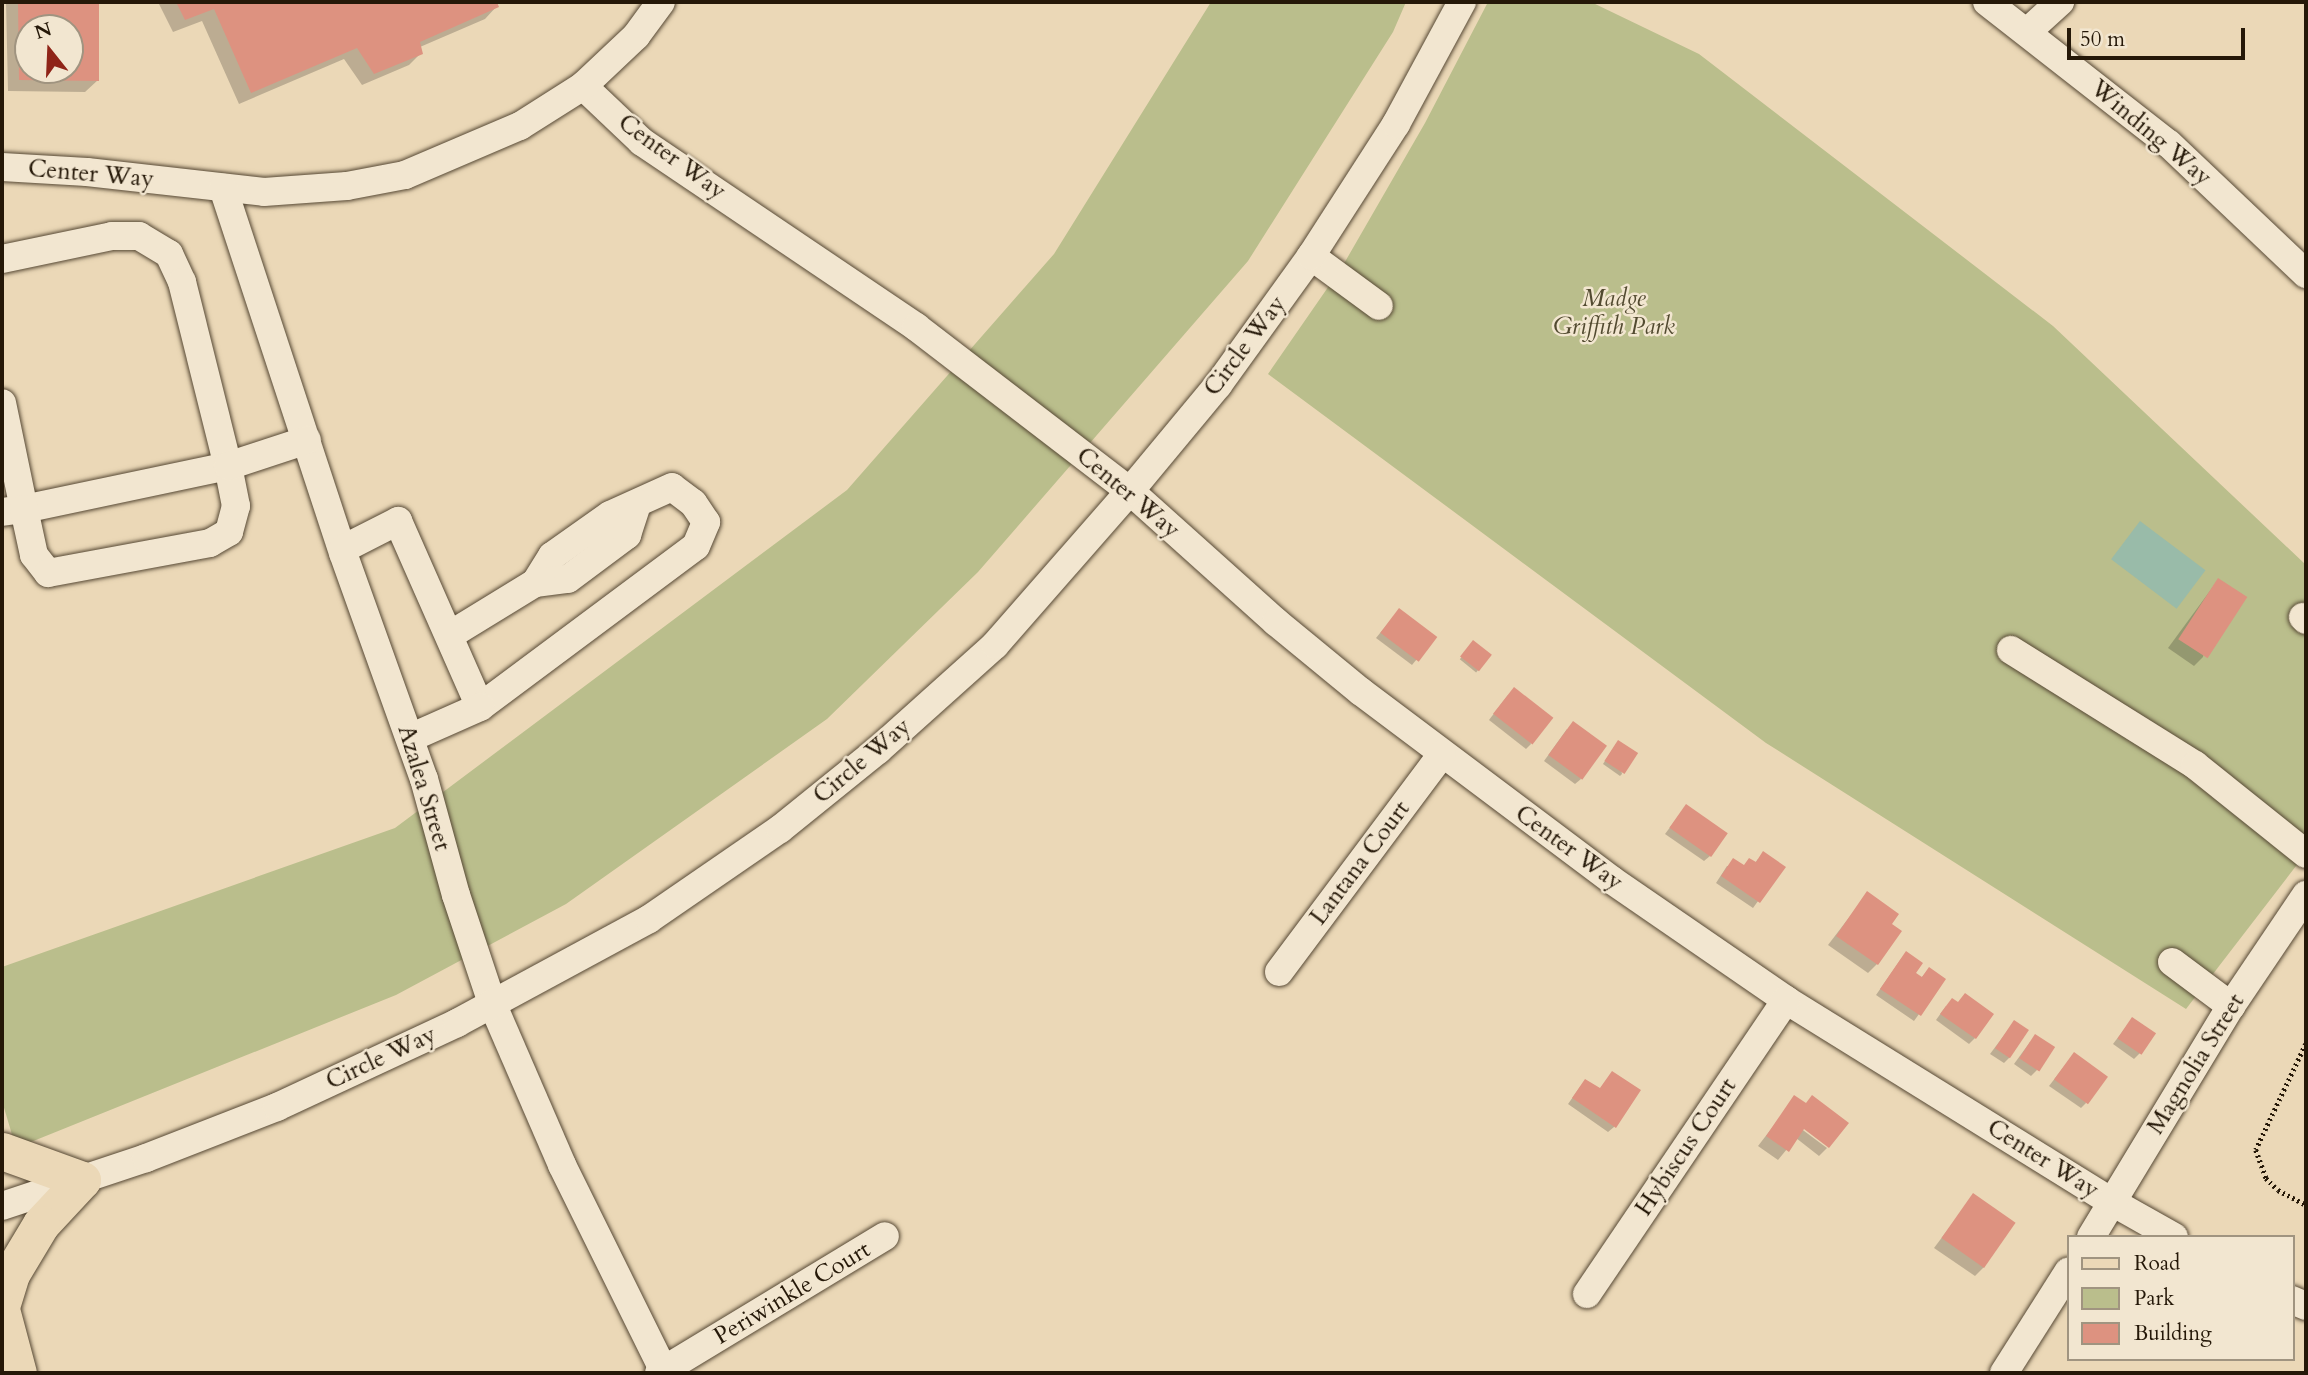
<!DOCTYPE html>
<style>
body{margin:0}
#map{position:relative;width:2308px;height:1375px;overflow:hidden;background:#ebd8b7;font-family:Cardo,serif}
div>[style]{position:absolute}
.green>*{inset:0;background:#babe8c}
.water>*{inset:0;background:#99bba9;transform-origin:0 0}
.shadow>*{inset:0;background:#0003;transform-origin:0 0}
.building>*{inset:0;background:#dd9280;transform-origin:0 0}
.path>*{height:4.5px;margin-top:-2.25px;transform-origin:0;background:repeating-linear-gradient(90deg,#251808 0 2px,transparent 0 5.5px)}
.roads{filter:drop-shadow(0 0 2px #564834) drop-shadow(0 0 2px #564834)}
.minor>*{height:28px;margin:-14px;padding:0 14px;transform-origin:14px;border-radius:14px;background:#f2e6d0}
.major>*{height:37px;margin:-18.5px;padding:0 18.5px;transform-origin:18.5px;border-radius:18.5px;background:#ebd8b7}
span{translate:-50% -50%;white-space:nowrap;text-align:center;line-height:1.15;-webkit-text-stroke:5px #f2e6d0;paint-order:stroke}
.street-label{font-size:24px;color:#251808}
.park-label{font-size:24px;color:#524a30;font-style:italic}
.frame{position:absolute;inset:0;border:4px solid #251808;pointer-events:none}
.legend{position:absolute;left:2067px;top:1235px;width:228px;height:126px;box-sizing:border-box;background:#f2e6d0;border:2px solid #a09480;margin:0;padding:9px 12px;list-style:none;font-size:21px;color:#251808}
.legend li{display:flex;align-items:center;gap:14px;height:35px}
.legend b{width:35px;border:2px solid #a09480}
.north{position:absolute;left:14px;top:14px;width:70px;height:70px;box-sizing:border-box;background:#f2e6d0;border:2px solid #a09480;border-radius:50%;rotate:342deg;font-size:19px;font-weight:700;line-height:28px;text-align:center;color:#251808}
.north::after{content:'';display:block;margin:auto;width:24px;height:32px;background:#8f2418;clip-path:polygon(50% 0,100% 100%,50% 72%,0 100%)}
.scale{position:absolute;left:2067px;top:28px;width:178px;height:32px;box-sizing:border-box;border:4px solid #251808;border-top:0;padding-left:9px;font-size:21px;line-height:24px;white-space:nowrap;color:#251808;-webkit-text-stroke:5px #f2e6d0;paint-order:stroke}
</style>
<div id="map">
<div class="green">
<i style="clip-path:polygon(1211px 2px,1406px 2px,1393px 32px,1248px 261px,978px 572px,827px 719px,566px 904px,396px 995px,16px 1148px,2px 1101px,2px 967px,395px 828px,847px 490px,1054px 254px)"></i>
<i style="clip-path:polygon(1488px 2px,1591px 2px,1699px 54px,2053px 326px,2306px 565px,2306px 853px,2186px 1009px,1766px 743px,1268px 374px,1342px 267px,1425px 123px)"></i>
</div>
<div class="water">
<i style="left:2140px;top:521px;width:82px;height:48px;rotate:37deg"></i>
</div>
<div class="shadow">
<i style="clip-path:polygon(evenodd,6px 2px,98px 2px,98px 80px,85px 92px,8px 91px,6px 2px,28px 28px,70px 28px,70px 70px,28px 70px,28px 28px)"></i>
<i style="clip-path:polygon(158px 2px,495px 2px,497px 6px,485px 19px,420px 47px,421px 53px,409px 65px,362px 85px,344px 59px,239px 104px,202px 21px,173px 32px)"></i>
<i style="clip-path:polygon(2218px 580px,2203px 657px,2194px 666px,2168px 648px)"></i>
<i style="clip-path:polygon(1394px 616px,1435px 637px,1412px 665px,1376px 638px)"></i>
<i style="left:1473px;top:643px;width:21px;height:21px;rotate:39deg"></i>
<i style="clip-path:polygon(1508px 695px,1531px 744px,1526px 749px,1489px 720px)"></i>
<i style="clip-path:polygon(1567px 729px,1581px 779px,1575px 784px,1544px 761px)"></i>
<i style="clip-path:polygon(1616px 744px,1622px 774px,1620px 776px,1603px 764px)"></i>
<i style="clip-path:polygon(1686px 806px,1710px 856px,1704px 861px,1665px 834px)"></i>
<i style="clip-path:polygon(1758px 859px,1783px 867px,1753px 908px,1716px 883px,1727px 866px,1743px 867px,1755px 863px)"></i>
<i style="clip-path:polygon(1867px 894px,1890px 925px,1877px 964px,1868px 973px,1828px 945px)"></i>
<i style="clip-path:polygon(1901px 959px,1921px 978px,1929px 969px,1944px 979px,1914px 1021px,1876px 995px)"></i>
<i style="clip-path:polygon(1946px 1006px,1975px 1038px,1969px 1044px,1936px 1020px)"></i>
<i style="clip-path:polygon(2132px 1019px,2140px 1053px,2134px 1059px,2113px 1044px)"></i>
<i style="clip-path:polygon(2014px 1022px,2009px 1058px,2004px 1063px,1990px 1054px)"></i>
<i style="clip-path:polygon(2030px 1042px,2037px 1070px,2031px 1076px,2014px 1064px)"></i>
<i style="clip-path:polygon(2069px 1060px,2086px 1103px,2081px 1108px,2049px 1086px)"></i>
<i style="clip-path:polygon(1612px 1073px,1614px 1127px,1608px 1132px,1568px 1104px,1580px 1087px,1599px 1090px)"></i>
<i style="clip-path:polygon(1795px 1098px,1796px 1125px,1827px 1148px,1819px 1156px,1796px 1138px,1778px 1160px,1758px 1146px)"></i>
<i style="clip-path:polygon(1973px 1196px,1984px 1267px,1975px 1276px,1934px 1248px)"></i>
</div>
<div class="building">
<i style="clip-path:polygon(evenodd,18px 2px,99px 2px,99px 81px,19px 80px,18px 2px,28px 28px,70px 28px,70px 70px,28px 70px,28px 28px)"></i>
<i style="clip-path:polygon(176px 2px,497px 2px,499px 7px,420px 42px,423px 54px,374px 74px,357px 48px,251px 93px,214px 9px,185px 20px)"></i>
<i style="left:2218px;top:578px;width:35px;height:73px;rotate:33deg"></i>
<i style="left:1399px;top:608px;width:48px;height:31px;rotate:37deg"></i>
<i style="left:1473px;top:640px;width:24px;height:21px;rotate:38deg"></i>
<i style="left:1514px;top:687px;width:50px;height:34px;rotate:38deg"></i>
<i style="left:1573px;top:721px;width:42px;height:42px;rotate:36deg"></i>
<i style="left:1618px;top:740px;width:24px;height:25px;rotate:33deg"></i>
<i style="left:1686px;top:804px;width:51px;height:29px;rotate:35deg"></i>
<i style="clip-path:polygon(1763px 851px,1786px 867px,1760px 903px,1721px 876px,1733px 858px,1744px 865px,1749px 858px,1756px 862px)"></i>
<i style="clip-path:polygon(1867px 891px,1899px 914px,1892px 924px,1902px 931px,1878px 965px,1836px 936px)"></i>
<i style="clip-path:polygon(1906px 951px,1923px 963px,1916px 973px,1922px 977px,1929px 967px,1946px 979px,1921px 1016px,1880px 989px)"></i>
<i style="clip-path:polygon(1965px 993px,1994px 1014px,1976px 1039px,1940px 1014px,1952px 998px,1958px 1002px)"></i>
<i style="left:2132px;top:1017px;width:29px;height:26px;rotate:34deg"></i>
<i style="left:2014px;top:1020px;width:18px;height:34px;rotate:34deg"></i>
<i style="left:2035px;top:1034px;width:24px;height:29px;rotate:33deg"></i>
<i style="left:2074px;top:1052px;width:42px;height:34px;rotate:36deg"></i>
<i style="clip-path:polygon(1612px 1071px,1641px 1090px,1616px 1128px,1572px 1098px,1585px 1079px,1600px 1088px)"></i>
<i style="clip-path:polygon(1794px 1095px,1806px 1103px,1812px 1095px,1849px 1123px,1829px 1148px,1804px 1129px,1789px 1152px,1766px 1136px)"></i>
<i style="left:1973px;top:1193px;width:52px;height:55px;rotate:35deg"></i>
</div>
<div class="path">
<i style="left:2306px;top:1044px;width:117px;rotate:115.3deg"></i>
<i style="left:2256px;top:1150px;width:30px;rotate:70deg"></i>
<i style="left:2266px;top:1178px;width:17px;rotate:45deg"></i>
<i style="left:2278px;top:1190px;width:32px;rotate:28deg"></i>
</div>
<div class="roads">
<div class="minor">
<i style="left:1987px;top:2px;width:231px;rotate:38deg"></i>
<i style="left:2169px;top:144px;width:189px;rotate:43.5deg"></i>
<i style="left:2027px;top:32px;width:45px;rotate:-42.3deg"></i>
<i style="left:583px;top:86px;width:81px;rotate:43.5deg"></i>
<i style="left:642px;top:142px;width:331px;rotate:34deg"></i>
<i style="left:916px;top:327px;width:270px;rotate:37.5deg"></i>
<i style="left:1130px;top:491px;width:196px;rotate:41.9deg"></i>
<i style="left:1276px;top:622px;width:109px;rotate:39.4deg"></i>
<i style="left:1360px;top:691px;width:316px;rotate:36.9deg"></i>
<i style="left:1613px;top:881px;width:210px;rotate:34.5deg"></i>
<i style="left:1786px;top:1000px;width:384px;rotate:31.8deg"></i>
<i style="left:2112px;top:1202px;width:71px;rotate:29.4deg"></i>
<i style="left:2px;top:167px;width:85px;rotate:3.4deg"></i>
<i style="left:87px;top:172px;width:178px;rotate:6.4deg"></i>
<i style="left:264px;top:192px;width:83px;rotate:-4.1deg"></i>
<i style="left:347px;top:186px;width:59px;rotate:-10.7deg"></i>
<i style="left:405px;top:175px;width:125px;rotate:-23.1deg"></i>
<i style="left:520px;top:126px;width:75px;rotate:-32.4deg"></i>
<i style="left:583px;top:86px;width:73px;rotate:-43.3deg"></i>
<i style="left:636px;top:36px;width:42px;rotate:-53.7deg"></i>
<i style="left:223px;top:188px;width:384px;rotate:71.8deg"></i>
<i style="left:343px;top:553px;width:240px;rotate:70.3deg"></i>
<i style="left:424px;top:779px;width:120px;rotate:74.6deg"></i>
<i style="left:456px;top:895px;width:114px;rotate:71.6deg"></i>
<i style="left:492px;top:1003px;width:176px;rotate:66.6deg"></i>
<i style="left:562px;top:1165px;width:232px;rotate:63.7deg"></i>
<i style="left:1311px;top:256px;width:84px;rotate:36.3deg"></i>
<i style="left:2px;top:259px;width:112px;rotate:-11.8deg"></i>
<i style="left:112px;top:236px;width:27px"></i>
<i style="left:139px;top:236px;width:35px;rotate:31deg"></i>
<i style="left:169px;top:254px;width:31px;rotate:65deg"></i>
<i style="left:182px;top:282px;width:190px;rotate:76deg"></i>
<i style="left:228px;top:466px;width:208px;rotate:168.1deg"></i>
<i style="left:24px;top:509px;width:108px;rotate:-101.7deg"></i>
<i style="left:2px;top:512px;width:22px;rotate:-8deg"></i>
<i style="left:24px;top:509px;width:47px;rotate:77.7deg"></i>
<i style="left:34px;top:555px;width:23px;rotate:52deg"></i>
<i style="left:48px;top:573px;width:165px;rotate:-10.5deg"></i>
<i style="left:210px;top:543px;width:22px;rotate:-30deg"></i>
<i style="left:229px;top:532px;width:27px;rotate:-75deg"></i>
<i style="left:236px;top:506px;width:41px;rotate:-101.3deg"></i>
<i style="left:228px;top:466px;width:83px;rotate:-18.2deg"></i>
<i style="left:343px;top:549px;width:62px;rotate:-27deg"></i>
<i style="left:398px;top:521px;width:203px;rotate:66.2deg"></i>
<i style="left:480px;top:707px;width:269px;rotate:-36.7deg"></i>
<i style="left:696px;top:546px;width:26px;rotate:-67deg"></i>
<i style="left:706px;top:522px;width:23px;rotate:-124deg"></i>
<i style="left:693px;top:503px;width:26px;rotate:-143deg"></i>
<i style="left:672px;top:487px;width:68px;rotate:155.7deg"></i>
<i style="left:610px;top:515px;width:71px;rotate:144.7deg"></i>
<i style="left:552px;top:556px;width:32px;rotate:122deg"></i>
<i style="left:2303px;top:617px;width:4px;rotate:45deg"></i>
<i style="left:450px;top:635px;width:100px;rotate:-31.5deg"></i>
<i style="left:535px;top:583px;width:33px;rotate:-7deg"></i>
<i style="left:568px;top:579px;width:74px;rotate:-36.7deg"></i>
<i style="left:627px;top:535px;width:33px;rotate:-72deg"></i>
<i style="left:2011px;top:650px;width:217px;rotate:32deg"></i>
<i style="left:2195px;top:765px;width:142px;rotate:38.7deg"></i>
<i style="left:410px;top:738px;width:77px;rotate:-23.9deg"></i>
<i style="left:2172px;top:962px;width:74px;rotate:36.7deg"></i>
<i style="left:1279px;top:972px;width:272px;rotate:-53.2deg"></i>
<i style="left:2px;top:1206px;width:152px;rotate:-18.4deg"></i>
<i style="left:146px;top:1158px;width:141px;rotate:-21.3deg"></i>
<i style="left:277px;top:1107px;width:199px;rotate:-25deg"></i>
<i style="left:457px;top:1023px;width:218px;rotate:-28.4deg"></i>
<i style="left:649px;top:919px;width:159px;rotate:-34.5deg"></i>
<i style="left:780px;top:829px;width:126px;rotate:-38.9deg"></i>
<i style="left:878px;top:750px;width:157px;rotate:-41.9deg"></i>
<i style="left:995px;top:645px;width:205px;rotate:-48.8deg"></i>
<i style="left:1130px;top:491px;width:138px;rotate:-50.3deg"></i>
<i style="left:1218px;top:385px;width:159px;rotate:-54.2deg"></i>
<i style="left:1311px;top:256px;width:157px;rotate:-57.2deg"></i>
<i style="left:1396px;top:124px;width:139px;rotate:-61.6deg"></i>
<i style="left:2091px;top:1237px;width:270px;rotate:-58.8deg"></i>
<i style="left:2231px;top:1006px;width:134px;rotate:-56deg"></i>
<i style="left:1587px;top:1294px;width:355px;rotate:-55.9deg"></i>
<i style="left:2292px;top:1300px;width:15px;rotate:23deg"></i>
<i style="left:659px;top:1373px;width:264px;rotate:-31.2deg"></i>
<i style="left:2004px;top:1373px;width:120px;rotate:-57.6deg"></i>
</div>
<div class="major">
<i style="left:2px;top:1151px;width:85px;rotate:19.9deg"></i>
<i style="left:82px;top:1180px;width:60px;rotate:133deg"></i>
<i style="left:41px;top:1224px;width:58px;rotate:121deg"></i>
<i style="left:11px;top:1274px;width:30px;rotate:107deg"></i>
<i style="left:2px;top:1313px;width:62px;rotate:75.1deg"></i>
</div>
</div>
<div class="street-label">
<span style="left:2151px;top:133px;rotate:40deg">Winding Way</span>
<span style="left:672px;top:157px;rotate:36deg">Center Way</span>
<span style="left:91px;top:174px;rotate:5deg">Center Way</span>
<span style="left:1245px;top:346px;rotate:-53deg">Circle Way</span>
<span style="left:1128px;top:493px;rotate:40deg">Center Way</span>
<span style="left:862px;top:761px;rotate:-40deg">Circle Way</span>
<span style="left:424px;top:788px;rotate:73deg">Azalea Street</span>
<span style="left:1569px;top:848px;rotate:36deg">Center Way</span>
<span style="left:1360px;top:863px;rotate:-53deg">Lantana Court</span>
<span style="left:381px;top:1058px;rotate:-25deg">Circle Way</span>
<span style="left:2196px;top:1064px;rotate:-58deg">Magnolia Street</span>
<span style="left:1686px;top:1147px;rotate:-56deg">Hybiscus Court</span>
<span style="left:2043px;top:1159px;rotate:32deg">Center Way</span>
<span style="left:792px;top:1293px;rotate:-31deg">Periwinkle Court</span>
</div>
<div class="park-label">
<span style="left:1614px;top:313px">Madge<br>Griffith Park</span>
</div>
<div class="frame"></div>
<ul class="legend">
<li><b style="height:9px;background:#ebd8b7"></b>Road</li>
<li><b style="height:19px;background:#babe8c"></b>Park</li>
<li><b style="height:19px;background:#dd9280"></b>Building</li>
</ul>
<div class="north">N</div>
<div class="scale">50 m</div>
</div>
